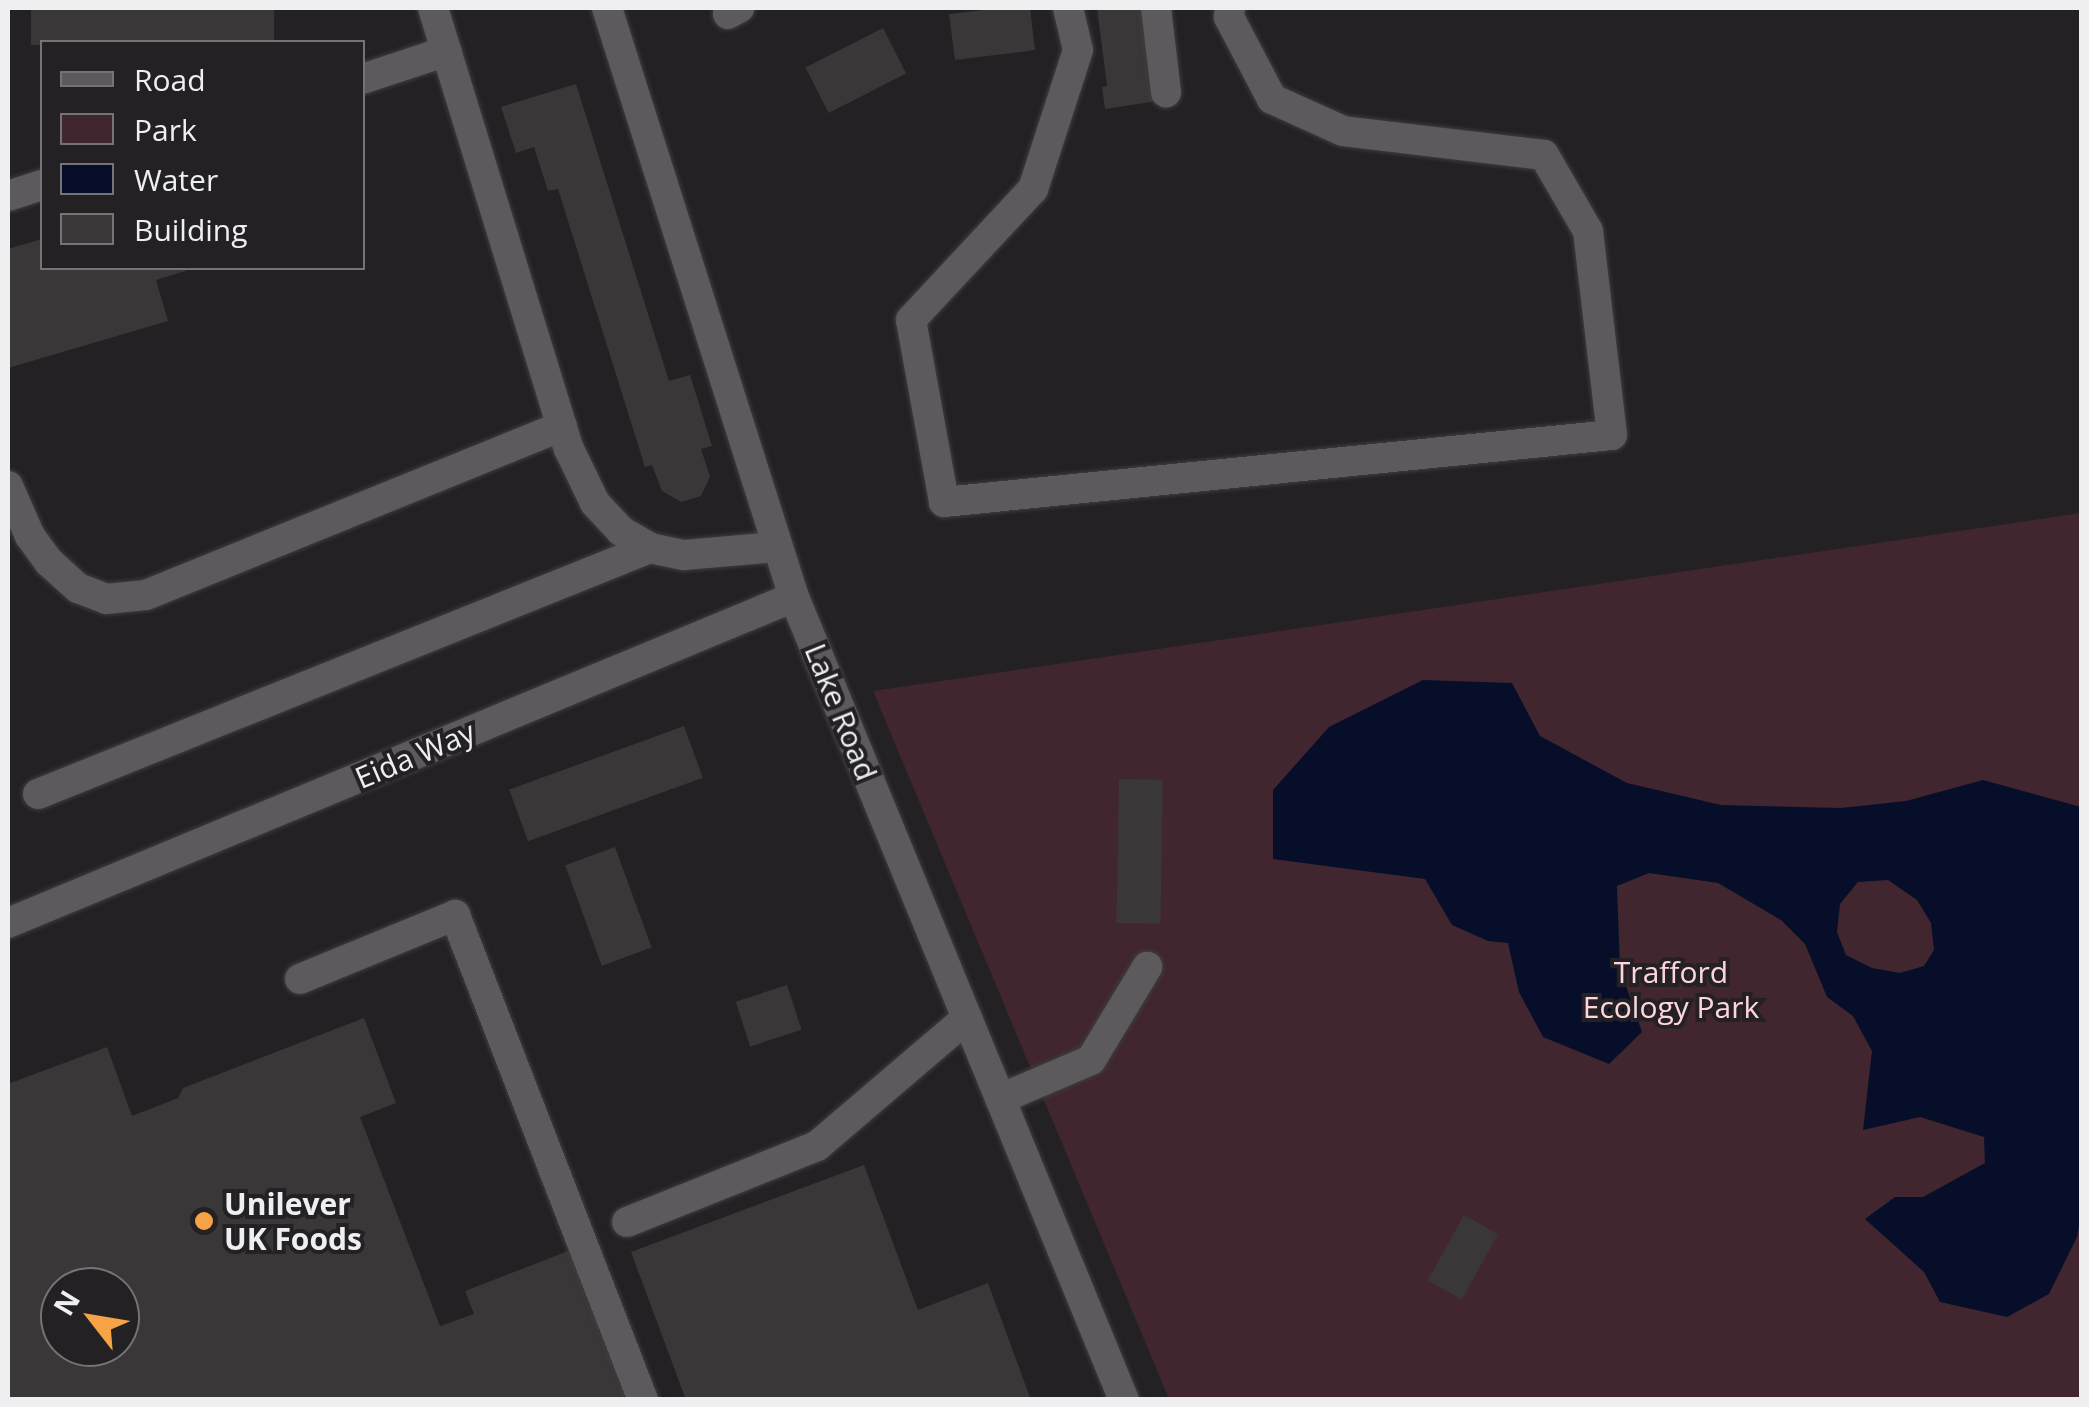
<!DOCTYPE html>
<style>
body{margin:0}
#map{position:relative;width:2089px;height:1407px;overflow:hidden;background:#232124;font-family:"Open Sans",sans-serif}
div>[style]{position:absolute}
.green>*{inset:0;background:#41262f}
.water>*{inset:0;background:#070e29}
.building>*{inset:0;background:#3a3739;transform-origin:0 0}
.roads{filter:drop-shadow(0 0 2px #3e3d3f) drop-shadow(0 0 2px #3e3d3f)}
.minor>*{height:30px;margin:-15px;padding:0 15px;transform-origin:15px;border-radius:15px;background:#5c5a5d}
.dots>*{width:28px;height:28px;translate:-50% -50%;box-sizing:border-box;border:5px solid #232124;border-radius:50%}
span{translate:-50% -50%;white-space:nowrap;text-align:center;line-height:1.15;-webkit-text-stroke:8px #232124;paint-order:stroke}
.street-label{font-size:30px;color:#efeef0}
.park-label{font-size:30px;color:#ffd4e1}
.poi-label{font-size:30px;color:#efeef0;font-weight:700}
.left{translate:0 -50%;text-align:left}
.frame{position:absolute;inset:0;border:10px solid #efeef0;pointer-events:none}
.legend{position:absolute;left:40px;top:40px;width:325px;height:230px;box-sizing:border-box;background:#232124;border:2px solid #757376;margin:0;padding:12px 18px;list-style:none;font-size:30px;color:#efeef0}
.legend li{display:flex;align-items:center;gap:20px;height:50px}
.legend b{width:50px;border:2px solid #757376}
.north{position:absolute;left:40px;top:1267px;width:100px;height:100px;box-sizing:border-box;background:#232124;border:2px solid #757376;border-radius:50%;rotate:301deg;font-size:28px;font-weight:700;line-height:40px;text-align:center;color:#efeef0}
.north::after{content:'';display:block;margin:auto;width:35px;height:45px;background:#f5a345;clip-path:polygon(50% 0,100% 100%,50% 72%,0 100%)}
</style>
<div id="map">
<div class="green">
<i style="clip-path:polygon(2081px 513px,2081px 1399px,1169px 1399px,873px 691px)"></i>
</div>
<div class="water">
<i style="clip-path:polygon(evenodd,1423px 680px,1512px 683px,1540px 736px,1627px 783px,1721px 805px,1841px 808px,1906px 801px,1983px 780px,2081px 807px,2081px 1215px,2077px 1237px,2049px 1294px,2007px 1317px,1940px 1302px,1924px 1272px,1865px 1219px,1895px 1197px,1923px 1197px,1985px 1163px,1984px 1137px,1920px 1117px,1863px 1130px,1872px 1051px,1853px 1016px,1827px 997px,1805px 944px,1781px 920px,1718px 883px,1649px 873px,1617px 886px,1620px 969px,1642px 1032px,1609px 1064px,1543px 1037px,1519px 992px,1508px 943px,1488px 941px,1452px 925px,1425px 879px,1273px 859px,1273px 790px,1329px 727px,1423px 680px,1888px 880px,1917px 900px,1931px 923px,1934px 950px,1924px 966px,1900px 973px,1872px 968px,1846px 955px,1837px 932px,1840px 904px,1858px 882px,1888px 880px)"></i>
</div>
<div class="building">
<i style="left:31px;top:8px;width:243px;height:37px"></i>
<i style="clip-path:polygon(1002px 8px,1030px 8px,1035px 50px,955px 60px,949px 14px)"></i>
<i style="clip-path:polygon(1097px 8px,1151px 8px,1164px 100px,1105px 109px,1102px 87px,1107px 86px)"></i>
<i style="left:883px;top:28px;width:51px;height:87px;rotate:63deg"></i>
<i style="clip-path:polygon(576px 84px,669px 381px,690px 375px,712px 446px,701px 449px,710px 477px,701px 496px,681px 502px,662px 491px,652px 465px,645px 467px,558px 189px,548px 191px,534px 147px,516px 153px,501px 107px)"></i>
<i style="clip-path:polygon(42px 239px,42px 268px,195px 268px,156px 280px,168px 321px,8px 368px,8px 249px)"></i>
<i style="left:684px;top:726px;width:55px;height:186px;rotate:70deg"></i>
<i style="left:1119px;top:779px;width:44px;height:144px;rotate:1deg"></i>
<i style="left:615px;top:847px;width:107px;height:53px;rotate:70deg"></i>
<i style="left:787px;top:985px;width:47px;height:54px;rotate:72deg"></i>
<i style="clip-path:polygon(evenodd,364px 1018px,396px 1103px,360px 1117px,440px 1326px,474px 1314px,465px 1291px,571px 1250px,628px 1400px,8px 1400px,8px 1084px,107px 1047px,132px 1116px,178px 1098px,183px 1088px,364px 1018px,60px 1287px,120px 1287px,120px 1347px,60px 1347px,60px 1287px)"></i>
<i style="clip-path:polygon(864px 1165px,918px 1310px,988px 1283px,1031px 1400px,686px 1400px,631px 1252px)"></i>
<i style="left:1464px;top:1215px;width:39px;height:75px;rotate:29deg"></i>
</div>
<div class="roads">
<div class="minor">
<i style="left:433px;top:8px;width:461px;rotate:72.9deg"></i>
<i style="left:569px;top:449px;width:60px;rotate:64.3deg"></i>
<i style="left:595px;top:503px;width:38px;rotate:47deg"></i>
<i style="left:621px;top:531px;width:34px;rotate:30deg"></i>
<i style="left:650px;top:548px;width:35px;rotate:12deg"></i>
<i style="left:684px;top:555px;width:93px;rotate:-4.9deg"></i>
<i style="left:607px;top:8px;width:618px;rotate:72.39deg"></i>
<i style="left:794px;top:597px;width:868px;rotate:67.66deg"></i>
<i style="left:1068px;top:8px;width:43px;rotate:76.6deg"></i>
<i style="left:1078px;top:50px;width:146px;rotate:107.9deg"></i>
<i style="left:1033px;top:189px;width:179px;rotate:133deg"></i>
<i style="left:911px;top:320px;width:185px;rotate:79.7deg"></i>
<i style="left:944px;top:502px;width:671px;rotate:-5.73deg"></i>
<i style="left:1612px;top:435px;width:205px;rotate:-96.7deg"></i>
<i style="left:1588px;top:231px;width:88px;rotate:-120.1deg"></i>
<i style="left:1544px;top:155px;width:202px;rotate:-173.2deg"></i>
<i style="left:1343px;top:131px;width:78px;rotate:-155.7deg"></i>
<i style="left:1272px;top:99px;width:93px;rotate:-117.7deg"></i>
<i style="left:1229px;top:17px;width:9px;rotate:-84deg"></i>
<i style="left:1156px;top:8px;width:85px;rotate:83.2deg"></i>
<i style="left:728px;top:14px;width:13px;rotate:-29deg"></i>
<i style="left:362px;top:79px;width:89px;rotate:-18.2deg"></i>
<i style="left:8px;top:196px;width:36px;rotate:-18deg"></i>
<i style="left:8px;top:486px;width:55px;rotate:66.3deg"></i>
<i style="left:30px;top:536px;width:32px;rotate:54deg"></i>
<i style="left:49px;top:562px;width:39px;rotate:42deg"></i>
<i style="left:78px;top:588px;width:30px;rotate:21deg"></i>
<i style="left:106px;top:599px;width:40px;rotate:-5.7deg"></i>
<i style="left:146px;top:595px;width:449px;rotate:-22.1deg"></i>
<i style="left:38px;top:794px;width:660px;rotate:-21.9deg"></i>
<i style="left:8px;top:923px;width:851px;rotate:-22.53deg"></i>
<i style="left:300px;top:979px;width:168px;rotate:-22.4deg"></i>
<i style="left:455px;top:915px;width:520px;rotate:68.81deg"></i>
<i style="left:1000px;top:1099px;width:99px;rotate:-23.2deg"></i>
<i style="left:1091px;top:1060px;width:109px;rotate:-58.9deg"></i>
<i style="left:627px;top:1222px;width:205px;rotate:-21.8deg"></i>
<i style="left:817px;top:1146px;width:197px;rotate:-40.5deg"></i>
</div>
</div>
<div class="dots">
<i style="left:204px;top:1221px;background:#f5a345"></i>
</div>
<div class="street-label">
<span style="left:841px;top:712px;rotate:68deg">Lake Road</span>
<span style="left:415px;top:755px;rotate:-23deg">Eida Way</span>
</div>
<div class="park-label">
<span style="left:1671px;top:989px">Trafford<br>Ecology Park</span>
</div>
<div class="poi-label">
<span class="left" style="left:224px;top:1221px">Unilever<br>UK Foods</span>
</div>
<div class="frame"></div>
<ul class="legend">
<li><b style="height:12px;background:#5c5a5d"></b>Road</li>
<li><b style="height:28px;background:#41262f"></b>Park</li>
<li><b style="height:28px;background:#070e29"></b>Water</li>
<li><b style="height:28px;background:#3a3739"></b>Building</li>
</ul>
<div class="north">N</div>
</div>
